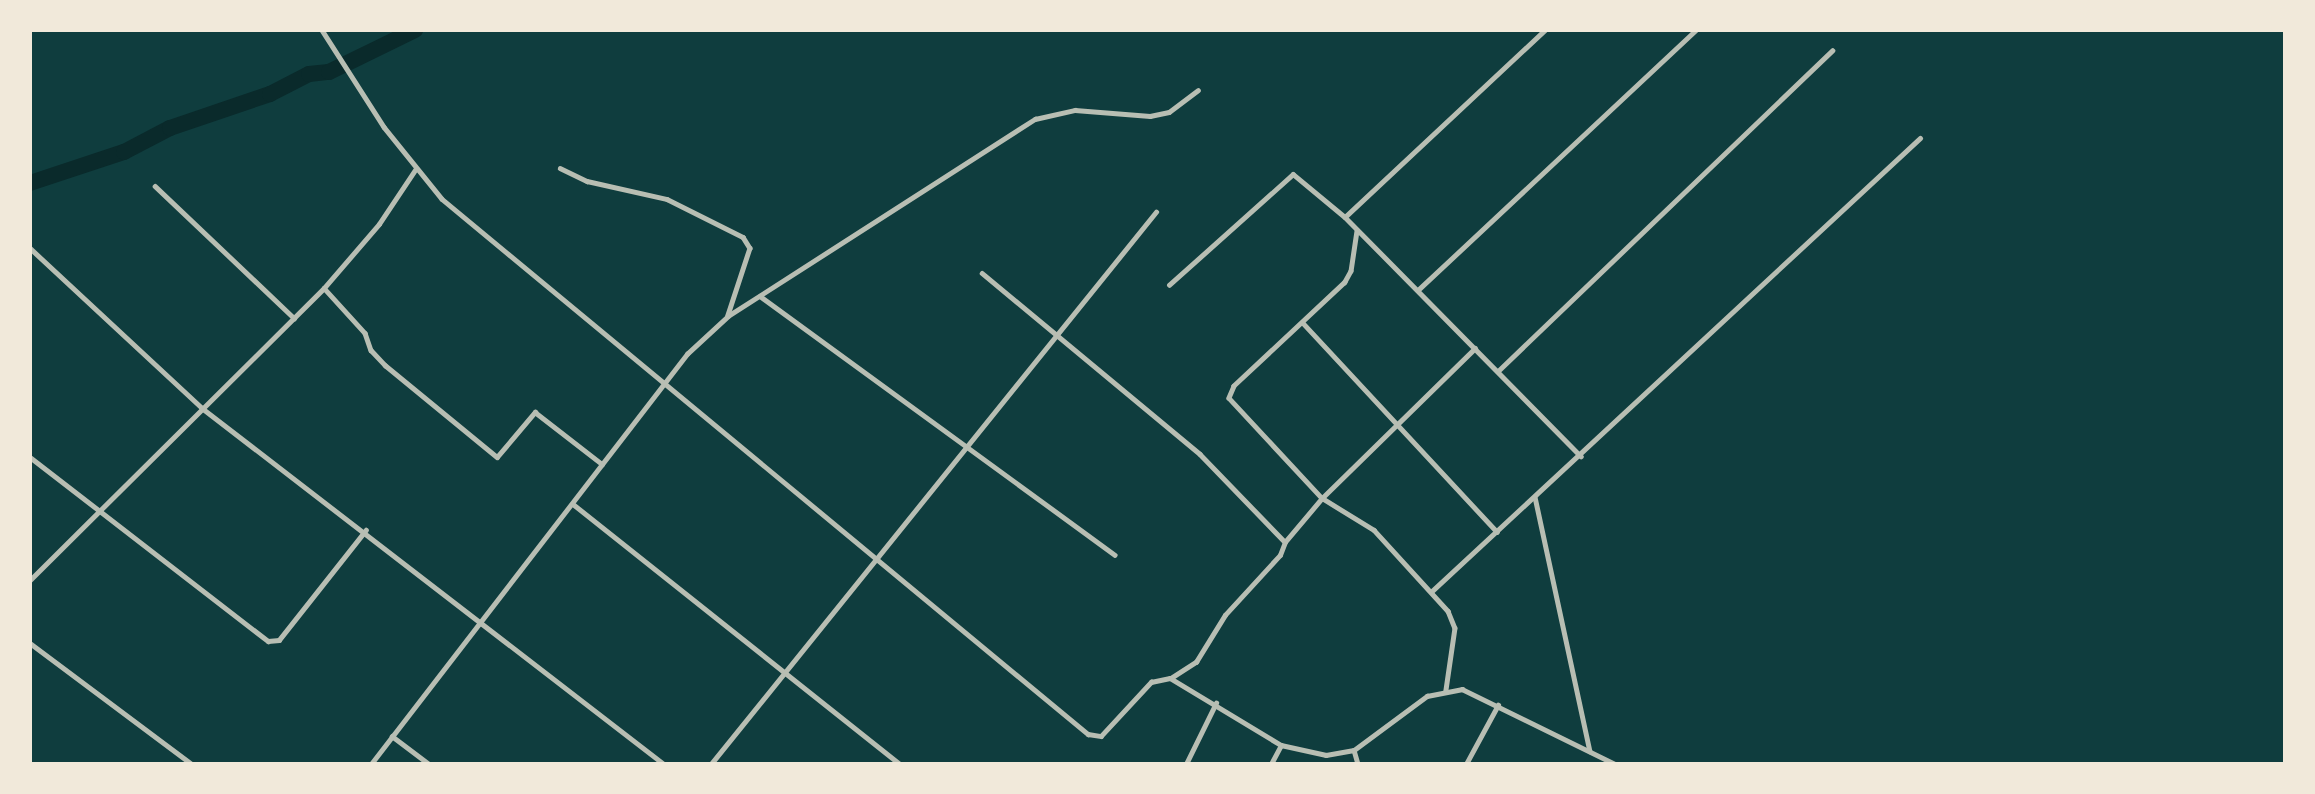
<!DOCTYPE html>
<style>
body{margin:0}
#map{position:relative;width:2315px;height:794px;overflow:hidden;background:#0f3d3e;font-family:Inter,sans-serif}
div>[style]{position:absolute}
.river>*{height:16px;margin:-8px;padding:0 8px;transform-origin:8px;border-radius:8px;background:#0a2a2b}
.minor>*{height:4.5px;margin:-2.25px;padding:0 2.25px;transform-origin:2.25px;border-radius:2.25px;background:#b8beb3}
span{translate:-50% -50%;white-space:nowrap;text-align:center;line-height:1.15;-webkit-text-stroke:5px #f1e9da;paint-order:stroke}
.frame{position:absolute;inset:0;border:32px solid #f1e9da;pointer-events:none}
</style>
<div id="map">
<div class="river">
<i style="left:30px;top:183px;width:99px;rotate:-18.3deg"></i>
<i style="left:124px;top:152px;width:52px;rotate:-27.6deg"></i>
<i style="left:170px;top:128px;width:106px;rotate:-18.8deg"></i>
<i style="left:270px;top:94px;width:44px;rotate:-27.1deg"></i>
<i style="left:309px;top:74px;width:20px;rotate:-6deg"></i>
<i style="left:329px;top:72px;width:96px;rotate:-26deg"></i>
</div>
<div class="minor">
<i style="left:322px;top:30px;width:115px;rotate:57.4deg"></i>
<i style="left:384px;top:127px;width:92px;rotate:51.1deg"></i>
<i style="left:442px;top:199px;width:839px;rotate:39.63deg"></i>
<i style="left:1088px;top:734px;width:13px;rotate:9deg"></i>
<i style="left:1101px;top:736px;width:74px;rotate:-47.2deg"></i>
<i style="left:1151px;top:682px;width:19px;rotate:-12deg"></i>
<i style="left:1170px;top:678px;width:130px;rotate:31.1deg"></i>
<i style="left:1281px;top:745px;width:46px;rotate:12.5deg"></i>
<i style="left:1326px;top:755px;width:28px;rotate:-10deg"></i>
<i style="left:1354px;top:750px;width:91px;rotate:-36.5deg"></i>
<i style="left:1427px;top:696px;width:36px;rotate:-11deg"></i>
<i style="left:1462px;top:689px;width:170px;rotate:26.1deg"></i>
<i style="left:560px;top:168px;width:30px;rotate:26deg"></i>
<i style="left:587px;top:181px;width:82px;rotate:12.7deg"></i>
<i style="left:667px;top:199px;width:85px;rotate:26.6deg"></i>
<i style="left:743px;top:237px;width:13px;rotate:58deg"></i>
<i style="left:750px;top:248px;width:71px;rotate:108.2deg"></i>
<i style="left:155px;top:186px;width:192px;rotate:43.5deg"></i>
<i style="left:1345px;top:217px;width:274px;rotate:-43.1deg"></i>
<i style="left:1357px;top:231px;width:40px;rotate:98.5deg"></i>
<i style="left:1351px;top:271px;width:13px;rotate:119deg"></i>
<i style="left:1345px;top:282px;width:152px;rotate:136.9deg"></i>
<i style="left:1234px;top:386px;width:13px;rotate:113deg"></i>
<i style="left:1229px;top:398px;width:137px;rotate:47.1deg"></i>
<i style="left:1322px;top:498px;width:61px;rotate:31.6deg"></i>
<i style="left:1374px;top:530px;width:110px;rotate:47.6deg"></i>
<i style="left:1448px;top:611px;width:18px;rotate:68deg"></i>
<i style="left:1455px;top:628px;width:63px;rotate:98.3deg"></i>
<i style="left:30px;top:248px;width:235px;rotate:42.9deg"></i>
<i style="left:202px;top:408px;width:583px;rotate:37.62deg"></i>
<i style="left:982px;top:273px;width:283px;rotate:39.7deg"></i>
<i style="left:1200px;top:454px;width:122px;rotate:46deg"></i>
<i style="left:1169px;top:285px;width:166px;rotate:-41.8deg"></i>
<i style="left:1293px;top:174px;width:67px;rotate:39.6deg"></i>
<i style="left:1345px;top:217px;width:336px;rotate:45.4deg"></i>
<i style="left:324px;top:288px;width:61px;rotate:47.7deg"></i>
<i style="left:365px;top:333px;width:18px;rotate:71deg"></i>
<i style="left:371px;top:350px;width:21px;rotate:47deg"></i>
<i style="left:385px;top:365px;width:145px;rotate:39.4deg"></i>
<i style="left:497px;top:457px;width:59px;rotate:-49.8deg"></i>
<i style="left:535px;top:412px;width:85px;rotate:37.8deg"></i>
<i style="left:1418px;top:290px;width:381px;rotate:-43.1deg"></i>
<i style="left:760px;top:296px;width:439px;rotate:36.1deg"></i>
<i style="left:1303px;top:323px;width:285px;rotate:47.1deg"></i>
<i style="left:1498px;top:371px;width:463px;rotate:-43.8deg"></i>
<i style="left:30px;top:457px;width:301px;rotate:37.7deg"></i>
<i style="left:268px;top:641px;width:11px;rotate:-5deg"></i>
<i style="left:279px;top:640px;width:140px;rotate:-51.7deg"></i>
<i style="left:1535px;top:497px;width:260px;rotate:77.8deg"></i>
<i style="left:573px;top:504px;width:418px;rotate:38.5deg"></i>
<i style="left:30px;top:580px;width:414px;rotate:-44.8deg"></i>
<i style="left:324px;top:288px;width:84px;rotate:-49.3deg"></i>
<i style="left:379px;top:224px;width:65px;rotate:-56.3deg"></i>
<i style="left:1431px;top:592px;width:667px;rotate:-42.87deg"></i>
<i style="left:30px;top:643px;width:202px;rotate:36.8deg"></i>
<i style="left:1171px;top:678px;width:30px;rotate:-33deg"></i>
<i style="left:1196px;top:662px;width:55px;rotate:-58.3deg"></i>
<i style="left:1225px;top:615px;width:81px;rotate:-47.5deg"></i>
<i style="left:1280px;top:555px;width:14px;rotate:-69deg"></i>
<i style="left:1285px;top:542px;width:57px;rotate:-49.9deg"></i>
<i style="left:1322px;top:498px;width:214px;rotate:-44.4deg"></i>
<i style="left:392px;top:736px;width:46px;rotate:37.1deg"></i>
<i style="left:1354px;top:750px;width:15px;rotate:74deg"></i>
<i style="left:371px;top:764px;width:518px;rotate:-52.38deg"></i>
<i style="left:687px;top:354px;width:56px;rotate:-42.8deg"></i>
<i style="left:728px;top:316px;width:365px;rotate:-32.7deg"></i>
<i style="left:1035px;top:119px;width:41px;rotate:-12.7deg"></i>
<i style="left:1075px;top:110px;width:75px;rotate:4.6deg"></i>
<i style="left:1150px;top:116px;width:19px;rotate:-12deg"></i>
<i style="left:1169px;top:112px;width:36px;rotate:-37deg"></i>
<i style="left:711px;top:764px;width:709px;rotate:-51.13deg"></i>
<i style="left:1186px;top:764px;width:68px;rotate:-63.8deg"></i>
<i style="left:1271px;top:764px;width:21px;rotate:-62deg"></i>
<i style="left:1466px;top:764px;width:67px;rotate:-61.5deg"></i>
</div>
<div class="frame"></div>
</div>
